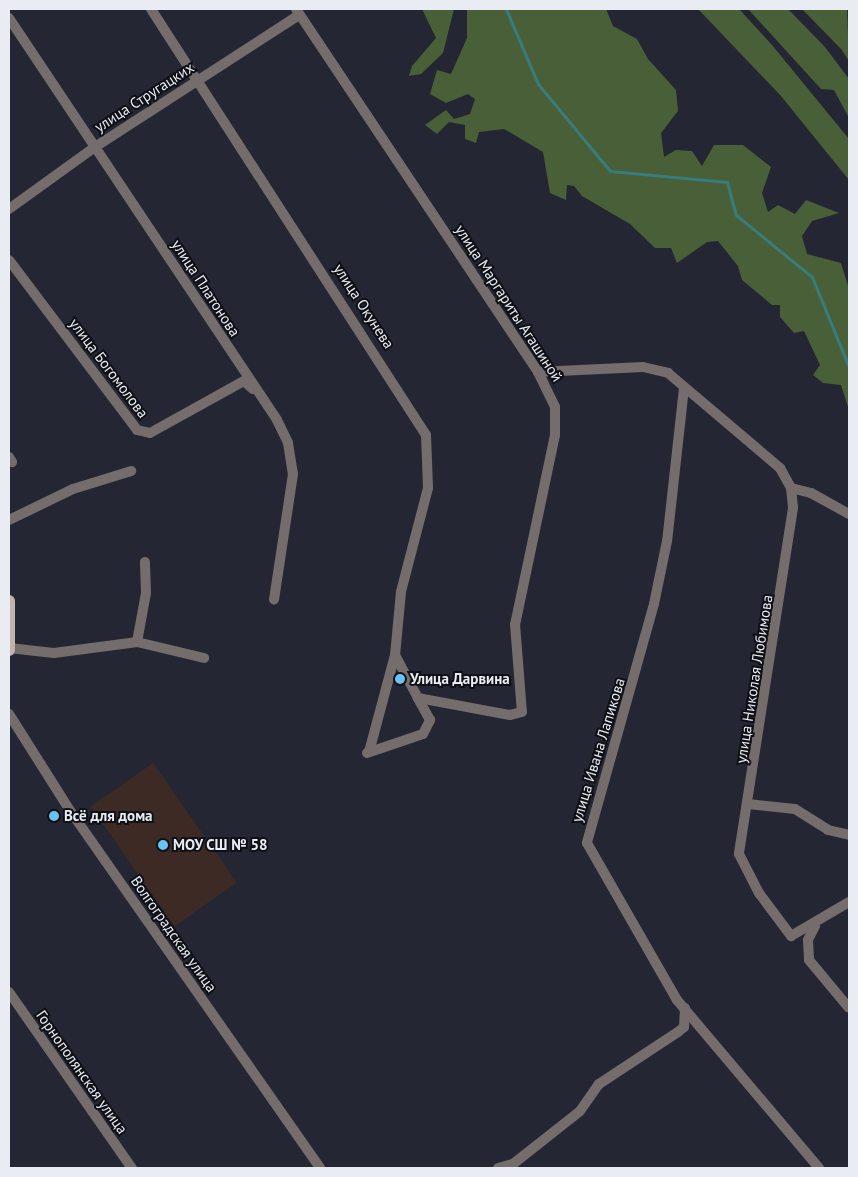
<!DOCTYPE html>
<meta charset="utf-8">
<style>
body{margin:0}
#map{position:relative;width:858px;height:1177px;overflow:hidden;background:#242733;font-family:"PT Sans",sans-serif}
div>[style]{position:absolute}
.education>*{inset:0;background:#3d2a25;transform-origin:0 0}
.forest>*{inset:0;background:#485f37}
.stream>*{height:3px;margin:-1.5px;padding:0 1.5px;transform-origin:1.5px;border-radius:1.5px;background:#387c7e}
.minor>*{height:10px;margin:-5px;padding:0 5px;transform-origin:5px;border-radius:5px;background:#756d6b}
.major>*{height:12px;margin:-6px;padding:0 6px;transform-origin:6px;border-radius:6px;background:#c2b3ad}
.dots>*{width:14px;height:14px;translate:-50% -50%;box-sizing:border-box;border:2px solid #0f1016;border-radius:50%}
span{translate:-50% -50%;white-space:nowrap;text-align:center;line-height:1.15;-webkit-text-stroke:4px #0f1016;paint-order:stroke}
.street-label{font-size:15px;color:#eaecf4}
.poi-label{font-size:15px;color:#eaecf4;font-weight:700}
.left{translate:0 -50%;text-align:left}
.frame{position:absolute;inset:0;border:10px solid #eaecf4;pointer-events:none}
</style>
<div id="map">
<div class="education">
<i style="left:153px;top:763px;width:146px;height:76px;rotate:55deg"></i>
</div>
<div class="forest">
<i style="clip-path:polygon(422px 9px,454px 9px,443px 53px,421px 74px,409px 76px,412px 66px,436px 38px)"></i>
<i style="clip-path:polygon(467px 9px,606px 9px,613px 26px,637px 39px,648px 59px,676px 90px,678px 111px,661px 133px,664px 157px,676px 150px,692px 151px,702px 166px,714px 145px,743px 145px,771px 167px,762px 193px,768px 212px,778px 205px,795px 214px,806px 200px,839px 213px,812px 221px,802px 236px,807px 254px,841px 263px,849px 289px,849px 410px,841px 385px,823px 383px,813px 375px,820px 365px,804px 331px,794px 333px,780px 317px,780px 305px,772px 305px,742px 280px,738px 266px,718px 241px,707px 242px,677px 263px,671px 248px,655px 248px,630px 224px,582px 196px,574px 186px,567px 185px,566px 200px,550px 193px,543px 152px,504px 129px,479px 132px,476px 143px,465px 139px,465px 125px,449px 122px,437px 134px,425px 125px,446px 110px,454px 119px,470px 114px,475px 99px,468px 94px,446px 103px,430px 94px,437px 70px,451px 74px,467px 38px)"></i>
<i style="clip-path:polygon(698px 9px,739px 9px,772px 45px,849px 139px,849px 180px,781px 96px)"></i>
<i style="clip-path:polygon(748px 9px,788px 9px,825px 47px,849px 79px,849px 118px,834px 90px,821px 89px)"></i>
<i style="clip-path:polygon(802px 9px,847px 9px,849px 61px,841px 49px)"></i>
</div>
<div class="stream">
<i style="left:506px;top:9px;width:82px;rotate:66.9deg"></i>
<i style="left:538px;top:84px;width:113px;rotate:50.4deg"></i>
<i style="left:610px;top:171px;width:118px;rotate:5.4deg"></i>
<i style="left:727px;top:182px;width:34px;rotate:75deg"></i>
<i style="left:736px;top:215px;width:98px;rotate:39.2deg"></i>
<i style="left:812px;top:277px;width:97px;rotate:67.7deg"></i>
</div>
<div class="minor">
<i style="left:151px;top:9px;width:507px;rotate:57.16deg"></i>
<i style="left:426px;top:435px;width:53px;rotate:87.8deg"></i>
<i style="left:428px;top:488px;width:107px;rotate:104.6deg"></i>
<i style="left:401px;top:592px;width:63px;rotate:95.4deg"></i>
<i style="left:395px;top:655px;width:100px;rotate:105deg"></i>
<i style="left:296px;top:9px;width:436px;rotate:56.3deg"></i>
<i style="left:538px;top:372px;width:39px;rotate:64deg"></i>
<i style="left:555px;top:407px;width:28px;rotate:90deg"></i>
<i style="left:555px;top:435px;width:193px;rotate:101.9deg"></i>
<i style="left:515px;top:624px;width:88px;rotate:85.5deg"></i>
<i style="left:522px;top:712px;width:12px;rotate:166deg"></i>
<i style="left:510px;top:715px;width:94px;rotate:-169.5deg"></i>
<i style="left:418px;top:698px;width:49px;rotate:-118.1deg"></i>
<i style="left:9px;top:18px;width:483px;rotate:56.3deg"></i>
<i style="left:277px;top:420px;width:25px;rotate:64deg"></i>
<i style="left:288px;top:443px;width:31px;rotate:81deg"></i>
<i style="left:293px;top:474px;width:127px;rotate:98.6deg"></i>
<i style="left:9px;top:209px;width:106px;rotate:-35.8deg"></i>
<i style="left:95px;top:147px;width:243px;rotate:-32.9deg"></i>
<i style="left:9px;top:260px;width:213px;rotate:53deg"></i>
<i style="left:137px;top:430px;width:13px;rotate:13deg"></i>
<i style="left:150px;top:433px;width:107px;rotate:-29deg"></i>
<i style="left:244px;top:381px;width:12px;rotate:42deg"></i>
<i style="left:538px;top:372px;width:105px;rotate:-2.7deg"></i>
<i style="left:643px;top:367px;width:26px;rotate:13deg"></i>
<i style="left:668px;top:373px;width:147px;rotate:40.3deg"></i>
<i style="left:780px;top:468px;width:23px;rotate:61deg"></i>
<i style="left:791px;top:488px;width:20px;rotate:84deg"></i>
<i style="left:793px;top:508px;width:350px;rotate:98.9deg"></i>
<i style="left:739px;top:854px;width:44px;rotate:62.9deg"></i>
<i style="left:759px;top:893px;width:54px;rotate:53.3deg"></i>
<i style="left:791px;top:936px;width:67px;rotate:-30.4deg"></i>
<i style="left:684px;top:388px;width:154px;rotate:96.3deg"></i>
<i style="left:667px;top:541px;width:64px;rotate:101.7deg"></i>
<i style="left:654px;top:604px;width:248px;rotate:105.7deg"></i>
<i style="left:587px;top:843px;width:181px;rotate:60.2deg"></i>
<i style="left:677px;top:1000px;width:220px;rotate:49.8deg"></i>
<i style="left:9px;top:457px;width:6px;rotate:59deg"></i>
<i style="left:791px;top:488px;width:21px;rotate:14deg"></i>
<i style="left:811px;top:493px;width:43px;rotate:28.9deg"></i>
<i style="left:9px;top:520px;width:71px;rotate:-25.8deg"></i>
<i style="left:73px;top:489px;width:61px;rotate:-17.2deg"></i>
<i style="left:137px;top:642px;width:69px;rotate:13.4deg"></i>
<i style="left:9px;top:648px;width:45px;rotate:6.3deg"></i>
<i style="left:54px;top:653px;width:84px;rotate:-7.5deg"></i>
<i style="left:137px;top:642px;width:50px;rotate:-79.6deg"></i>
<i style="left:146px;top:593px;width:31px;rotate:-92deg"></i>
<i style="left:9px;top:714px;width:116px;rotate:57.7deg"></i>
<i style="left:71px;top:812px;width:434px;rotate:55deg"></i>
<i style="left:367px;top:753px;width:59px;rotate:-18.7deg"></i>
<i style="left:423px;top:734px;width:16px;rotate:-63deg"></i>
<i style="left:430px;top:720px;width:25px;rotate:-119deg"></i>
<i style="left:748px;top:804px;width:47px;rotate:6.1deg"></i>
<i style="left:795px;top:809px;width:39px;rotate:32deg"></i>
<i style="left:828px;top:830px;width:22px;rotate:13deg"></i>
<i style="left:815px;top:926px;width:16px;rotate:117deg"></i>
<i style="left:808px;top:940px;width:20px;rotate:87deg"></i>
<i style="left:809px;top:960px;width:62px;rotate:50.2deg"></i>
<i style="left:9px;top:992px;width:215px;rotate:55.1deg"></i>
<i style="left:498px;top:1168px;width:16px;rotate:-15deg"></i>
<i style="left:513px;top:1164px;width:85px;rotate:-38.3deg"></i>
<i style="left:580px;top:1111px;width:33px;rotate:-55deg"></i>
<i style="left:599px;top:1084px;width:95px;rotate:-33.4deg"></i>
<i style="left:678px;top:1032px;width:8px;rotate:-40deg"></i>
<i style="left:684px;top:1027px;width:19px;rotate:-87deg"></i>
</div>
<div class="major">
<i style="left:9px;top:601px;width:49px;rotate:90deg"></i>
</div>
<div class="dots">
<i style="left:400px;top:679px;background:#6cc3f2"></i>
<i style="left:54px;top:816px;background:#6cc3f2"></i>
<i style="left:163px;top:845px;background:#6cc3f2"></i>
</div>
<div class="street-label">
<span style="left:144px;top:97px;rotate:-33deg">улица Стругацких</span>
<span style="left:206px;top:288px;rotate:57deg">улица Платонова</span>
<span style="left:509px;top:303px;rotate:57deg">улица Маргариты Агашиной</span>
<span style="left:364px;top:306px;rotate:57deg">улица Окунева</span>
<span style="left:109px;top:368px;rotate:53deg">улица Богомолова</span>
<span style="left:754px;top:679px;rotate:-81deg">улица Николая Любимова</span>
<span style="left:598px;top:750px;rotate:-73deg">улица Ивана Лапикова</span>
<span style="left:174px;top:934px;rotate:55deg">Волгоградская улица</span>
<span style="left:82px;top:1072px;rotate:55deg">Горнополянская улица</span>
</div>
<div class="poi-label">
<span class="left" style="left:410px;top:679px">Улица Дарвина</span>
<span class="left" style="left:64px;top:816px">Всё для дома</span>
<span class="left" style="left:173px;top:845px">МОУ СШ № 58</span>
</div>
<div class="frame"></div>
</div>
